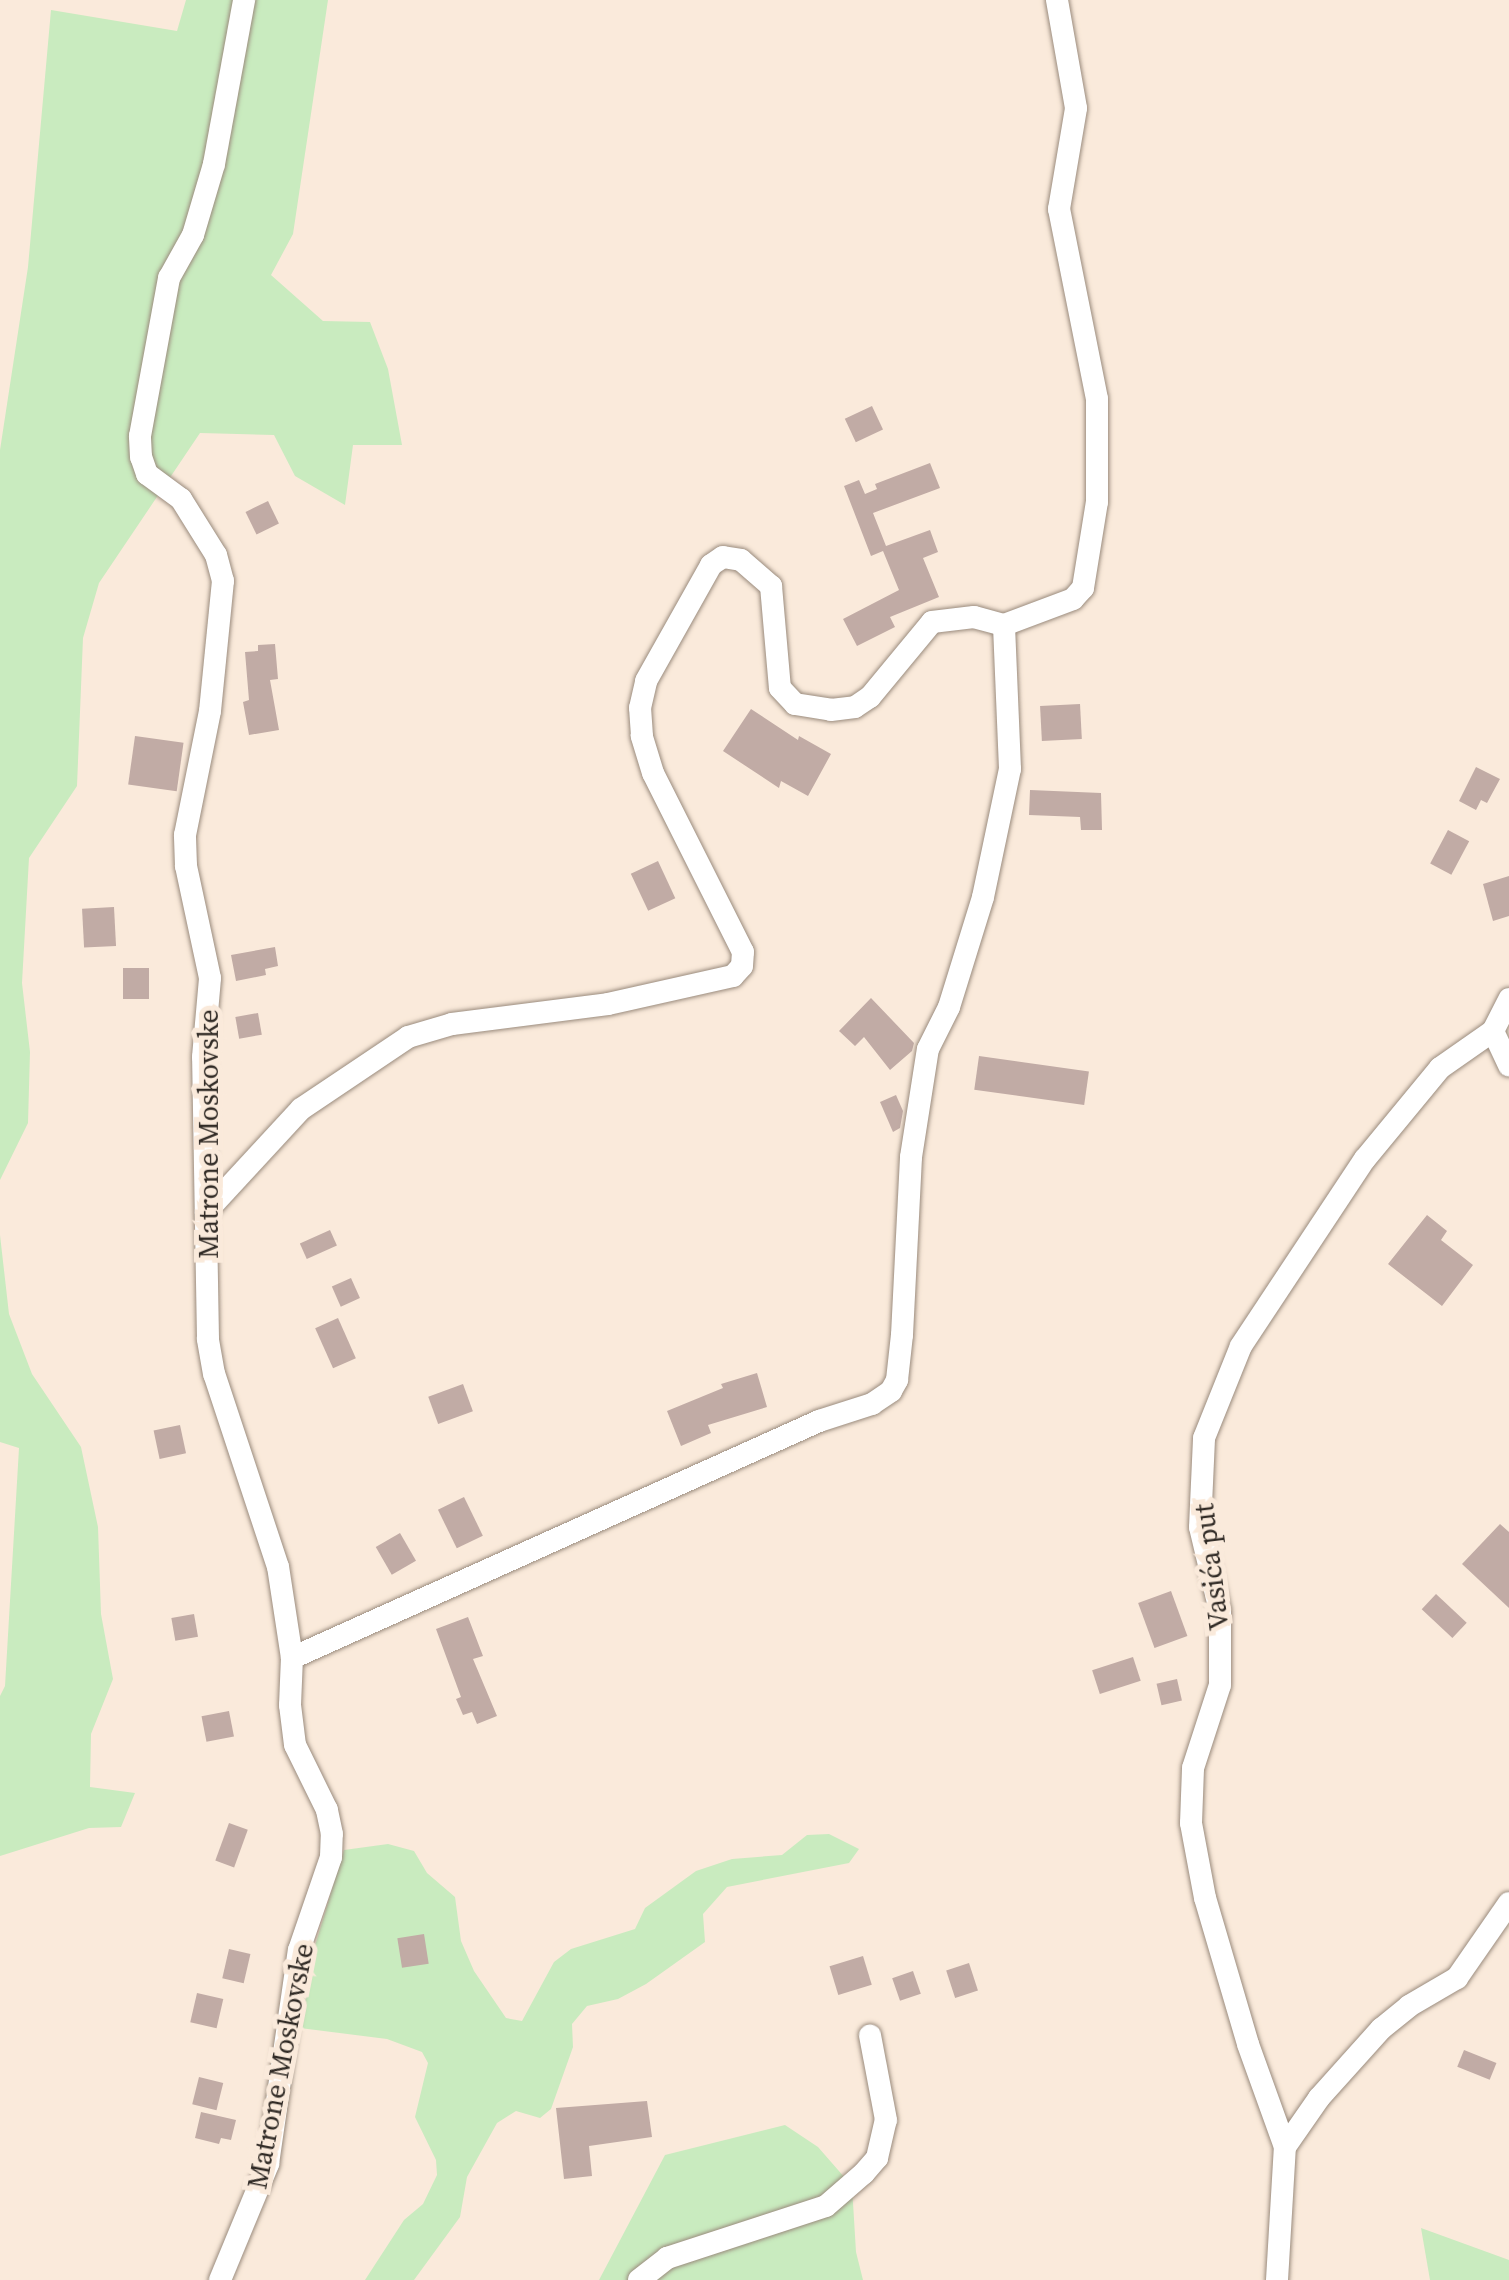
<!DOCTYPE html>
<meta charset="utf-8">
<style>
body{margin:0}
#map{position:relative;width:1509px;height:2280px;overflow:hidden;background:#faeadb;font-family:"Source Serif 4",serif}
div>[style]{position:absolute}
.green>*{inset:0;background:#c9ebbf}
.building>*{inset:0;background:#c1aba5;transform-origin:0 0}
.roads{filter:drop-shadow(0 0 2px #9a8b7d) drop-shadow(0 0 2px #9a8b7d)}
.minor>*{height:22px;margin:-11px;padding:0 11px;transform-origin:11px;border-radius:11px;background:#fff}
span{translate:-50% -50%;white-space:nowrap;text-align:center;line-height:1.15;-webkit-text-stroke:10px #faeadb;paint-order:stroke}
.street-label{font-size:28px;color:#302a25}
</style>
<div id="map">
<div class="green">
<i style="clip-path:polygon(186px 0,328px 0,293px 234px,271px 275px,323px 321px,370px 322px,388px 369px,402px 445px,353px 445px,345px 505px,295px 476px,274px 435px,200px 433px,99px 583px,83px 638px,77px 786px,29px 858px,22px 983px,30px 1052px,28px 1123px,0 1180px,0 450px,28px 267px,51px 10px,177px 31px)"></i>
<i style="clip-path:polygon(0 1235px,9px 1314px,32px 1374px,81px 1447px,98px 1527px,101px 1614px,113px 1679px,91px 1734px,90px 1787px,135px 1793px,121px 1827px,89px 1828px,0 1856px,0 1696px,5px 1686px,19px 1448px,0 1442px)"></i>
<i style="clip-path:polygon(829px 1834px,859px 1849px,849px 1863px,727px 1887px,703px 1914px,705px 1942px,646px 1984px,618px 1999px,587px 2006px,572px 2024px,573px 2047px,551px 2109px,540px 2118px,516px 2111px,497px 2123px,467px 2177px,460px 2217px,414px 2280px,365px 2280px,404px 2220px,423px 2204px,437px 2175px,436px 2160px,415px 2117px,428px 2063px,422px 2052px,387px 2039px,300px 2028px,311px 1959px,344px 1850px,388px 1844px,414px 1851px,427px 1873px,455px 1897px,461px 1941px,474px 1971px,506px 2018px,522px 2021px,554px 1962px,571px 1949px,635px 1929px,645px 1908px,696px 1871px,732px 1859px,782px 1855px,807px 1835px)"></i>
<i style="clip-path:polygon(785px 2125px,818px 2147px,852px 2186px,856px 2252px,863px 2280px,599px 2280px,665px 2155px)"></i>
<i style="clip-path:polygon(1421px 2228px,1509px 2260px,1509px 2280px,1430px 2280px)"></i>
</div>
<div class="building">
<i style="left:872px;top:406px;width:26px;height:30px;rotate:65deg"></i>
<i style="clip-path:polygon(930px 463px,940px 488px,873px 513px,886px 546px,930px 530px,938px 552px,923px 558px,939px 597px,890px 617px,895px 627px,857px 646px,843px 619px,899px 590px,883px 551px,871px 556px,844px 486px,859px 480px,865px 494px,877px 489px,875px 484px)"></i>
<i style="left:268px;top:501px;width:25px;height:25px;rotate:64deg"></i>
<i style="clip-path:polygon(275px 644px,278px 679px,270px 680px,279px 730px,249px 735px,243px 702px,249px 700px,245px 652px,258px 651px,258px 645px)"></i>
<i style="left:1080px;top:704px;width:35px;height:40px;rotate:87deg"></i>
<i style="clip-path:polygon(751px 709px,798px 740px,799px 736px,831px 754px,808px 796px,781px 781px,779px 788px,723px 751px)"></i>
<i style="left:135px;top:736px;width:49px;height:49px;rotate:8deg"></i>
<i style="clip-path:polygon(1476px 767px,1500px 779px,1487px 803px,1481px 800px,1476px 810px,1459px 801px)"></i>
<i style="clip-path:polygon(1030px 790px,1101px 793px,1102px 830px,1081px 830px,1080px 817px,1029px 815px)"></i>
<i style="left:1448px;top:830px;width:24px;height:38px;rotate:28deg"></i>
<i style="left:658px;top:861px;width:41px;height:30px;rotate:65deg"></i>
<i style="clip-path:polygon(1509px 876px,1509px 916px,1493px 921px,1483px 884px)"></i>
<i style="left:114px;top:907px;width:39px;height:32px;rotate:87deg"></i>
<i style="clip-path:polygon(275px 947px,278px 966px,265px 969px,266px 975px,236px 981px,231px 955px)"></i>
<i style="left:123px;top:968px;width:26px;height:31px"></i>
<i style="clip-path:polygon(871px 998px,914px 1043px,912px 1051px,890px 1070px,864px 1037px,855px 1046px,839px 1031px)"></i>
<i style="left:258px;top:1013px;width:22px;height:23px;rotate:80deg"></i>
<i style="left:979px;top:1056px;width:111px;height:34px;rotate:8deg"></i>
<i style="clip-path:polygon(896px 1095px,903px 1111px,900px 1128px,893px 1132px,880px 1102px)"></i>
<i style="clip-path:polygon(1427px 1215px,1447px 1231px,1441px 1240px,1473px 1265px,1442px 1306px,1388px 1264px)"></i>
<i style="left:330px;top:1230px;width:17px;height:33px;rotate:66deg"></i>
<i style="left:351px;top:1278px;width:22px;height:21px;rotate:66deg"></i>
<i style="left:338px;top:1318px;width:44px;height:25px;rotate:66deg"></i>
<i style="clip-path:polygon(757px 1373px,767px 1407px,708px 1425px,711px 1433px,681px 1446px,667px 1411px,723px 1388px,721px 1384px)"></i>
<i style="left:463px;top:1384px;width:29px;height:37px;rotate:70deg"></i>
<i style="left:180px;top:1425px;width:29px;height:27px;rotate:78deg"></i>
<i style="left:464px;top:1497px;width:43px;height:29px;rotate:64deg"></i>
<i style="clip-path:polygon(1500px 1524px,1509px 1532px,1509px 1608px,1462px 1564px)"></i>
<i style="left:400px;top:1533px;width:32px;height:28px;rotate:60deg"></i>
<i style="left:1171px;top:1591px;width:48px;height:35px;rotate:70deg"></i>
<i style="left:1436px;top:1594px;width:42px;height:21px;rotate:43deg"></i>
<i style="left:194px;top:1614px;width:23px;height:23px;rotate:80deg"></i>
<i style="clip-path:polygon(468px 1617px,483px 1656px,473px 1659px,497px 1716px,477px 1724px,472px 1712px,463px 1715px,456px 1699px,461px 1697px,436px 1629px)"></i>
<i style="left:1133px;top:1657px;width:25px;height:43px;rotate:72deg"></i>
<i style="left:1177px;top:1679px;width:22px;height:21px;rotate:77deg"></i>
<i style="left:229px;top:1711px;width:26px;height:28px;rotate:79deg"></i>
<i style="left:229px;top:1823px;width:20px;height:40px;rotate:20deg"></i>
<i style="left:424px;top:1934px;width:30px;height:27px;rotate:81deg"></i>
<i style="left:229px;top:1949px;width:22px;height:30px;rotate:13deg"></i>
<i style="left:863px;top:1956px;width:30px;height:35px;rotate:73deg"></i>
<i style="left:969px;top:1963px;width:29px;height:24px;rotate:72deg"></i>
<i style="left:913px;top:1971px;width:24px;height:22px;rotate:71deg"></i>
<i style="left:197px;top:1993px;width:27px;height:30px;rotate:13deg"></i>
<i style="left:1464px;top:2050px;width:35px;height:18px;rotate:22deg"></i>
<i style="left:199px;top:2077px;width:25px;height:28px;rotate:14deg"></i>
<i style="clip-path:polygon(647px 2101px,652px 2137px,589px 2146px,592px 2176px,564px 2179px,556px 2108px)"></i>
<i style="clip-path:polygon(201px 2112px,236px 2120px,231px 2140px,221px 2138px,219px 2144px,195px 2138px)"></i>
</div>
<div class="roads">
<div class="minor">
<i style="left:1493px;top:1031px;width:38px;rotate:65deg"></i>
<i style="left:206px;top:1212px;width:140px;rotate:-47.3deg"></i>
<i style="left:301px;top:1109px;width:129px;rotate:-33.9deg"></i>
<i style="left:408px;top:1037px;width:46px;rotate:-16.5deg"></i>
<i style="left:452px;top:1024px;width:157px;rotate:-7.3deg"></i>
<i style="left:608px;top:1004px;width:128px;rotate:-12.6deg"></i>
<i style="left:733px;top:976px;width:13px;rotate:-48deg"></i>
<i style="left:742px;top:966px;width:14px;rotate:-86deg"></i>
<i style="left:743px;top:952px;width:200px;rotate:-116.7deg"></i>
<i style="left:653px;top:773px;width:39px;rotate:-107deg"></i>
<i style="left:642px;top:736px;width:28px;rotate:-94deg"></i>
<i style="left:640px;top:708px;width:28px;rotate:-77deg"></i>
<i style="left:646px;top:681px;width:133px;rotate:-60.7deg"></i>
<i style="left:711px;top:565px;width:14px;rotate:-34deg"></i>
<i style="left:723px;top:557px;width:18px;rotate:9deg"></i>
<i style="left:741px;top:560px;width:40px;rotate:41deg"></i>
<i style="left:771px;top:586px;width:102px;rotate:85deg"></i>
<i style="left:780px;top:688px;width:22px;rotate:47deg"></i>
<i style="left:795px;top:704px;width:36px;rotate:9deg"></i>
<i style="left:831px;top:710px;width:24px;rotate:-7deg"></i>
<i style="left:855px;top:707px;width:18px;rotate:-34deg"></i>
<i style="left:870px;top:697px;width:97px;rotate:-50.4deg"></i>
<i style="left:932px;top:622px;width:42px;rotate:-6.8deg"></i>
<i style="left:974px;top:617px;width:31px;rotate:15deg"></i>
<i style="left:1004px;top:625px;width:74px;rotate:-20.6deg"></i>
<i style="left:1073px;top:599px;width:15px;rotate:-48deg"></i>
<i style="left:1083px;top:588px;width:87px;rotate:-80.8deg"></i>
<i style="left:1097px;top:502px;width:103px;rotate:-90deg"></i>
<i style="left:1097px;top:399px;width:194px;rotate:-101.3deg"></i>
<i style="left:1059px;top:209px;width:102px;rotate:-80.4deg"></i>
<i style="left:1076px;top:108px;width:110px;rotate:-100deg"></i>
<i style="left:292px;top:1658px;width:578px;rotate:-24.21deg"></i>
<i style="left:819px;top:1421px;width:56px;rotate:-17.8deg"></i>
<i style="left:872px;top:1404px;width:23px;rotate:-34deg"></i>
<i style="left:891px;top:1391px;width:13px;rotate:-61deg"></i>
<i style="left:897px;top:1380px;width:45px;rotate:-83.7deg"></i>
<i style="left:902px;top:1335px;width:178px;rotate:-87.1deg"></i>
<i style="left:911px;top:1157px;width:109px;rotate:-81.1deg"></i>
<i style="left:928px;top:1049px;width:47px;rotate:-63.4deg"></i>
<i style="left:949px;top:1007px;width:115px;rotate:-72.8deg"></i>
<i style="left:983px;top:897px;width:131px;rotate:-78.1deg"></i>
<i style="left:1010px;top:769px;width:144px;rotate:-92.4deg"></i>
<i style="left:1285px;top:2147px;width:60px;rotate:-55.2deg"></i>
<i style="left:1319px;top:2098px;width:93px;rotate:-48.1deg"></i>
<i style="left:1381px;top:2029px;width:36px;rotate:-39deg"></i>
<i style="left:1409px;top:2006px;width:56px;rotate:-30.3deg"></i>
<i style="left:1457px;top:1978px;width:91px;rotate:-55.3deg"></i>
<i style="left:220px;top:2280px;width:126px;rotate:-67.5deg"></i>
<i style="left:268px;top:2164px;width:216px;rotate:-81.8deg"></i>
<i style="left:299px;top:1950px;width:98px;rotate:-71deg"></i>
<i style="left:331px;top:1857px;width:23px;rotate:-88deg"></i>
<i style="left:332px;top:1834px;width:25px;rotate:-102deg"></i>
<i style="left:327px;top:1810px;width:72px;rotate:-116.2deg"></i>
<i style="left:295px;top:1745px;width:40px;rotate:-97.1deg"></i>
<i style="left:290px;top:1705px;width:47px;rotate:-87.6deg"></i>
<i style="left:292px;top:1658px;width:92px;rotate:-98.7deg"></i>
<i style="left:278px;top:1567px;width:203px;rotate:-108.3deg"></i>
<i style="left:214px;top:1374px;width:36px;rotate:-100deg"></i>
<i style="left:208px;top:1339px;width:282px;rotate:-91deg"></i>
<i style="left:203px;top:1057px;width:79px;rotate:-84.9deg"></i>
<i style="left:210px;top:978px;width:115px;rotate:-102.1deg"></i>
<i style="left:186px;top:866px;width:31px;rotate:-92deg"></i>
<i style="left:185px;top:835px;width:126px;rotate:-78.6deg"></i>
<i style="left:210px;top:711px;width:131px;rotate:-84.3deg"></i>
<i style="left:223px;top:581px;width:27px;rotate:-105deg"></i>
<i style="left:216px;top:555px;width:66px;rotate:-122deg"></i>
<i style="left:181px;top:499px;width:42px;rotate:-143.7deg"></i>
<i style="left:147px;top:474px;width:18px;rotate:-109deg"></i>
<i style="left:141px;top:457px;width:21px;rotate:-93deg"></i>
<i style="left:140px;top:436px;width:161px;rotate:-79.6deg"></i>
<i style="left:169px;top:278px;width:49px;rotate:-60.8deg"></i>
<i style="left:193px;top:235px;width:74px;rotate:-73.5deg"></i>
<i style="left:214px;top:164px;width:167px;rotate:-79.6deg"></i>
<i style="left:639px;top:2280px;width:36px;rotate:-38deg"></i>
<i style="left:667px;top:2258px;width:167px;rotate:-18.1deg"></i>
<i style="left:826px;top:2206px;width:50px;rotate:-41deg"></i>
<i style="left:864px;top:2173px;width:20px;rotate:-49deg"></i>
<i style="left:877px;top:2158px;width:39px;rotate:-77deg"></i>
<i style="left:886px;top:2120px;width:86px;rotate:-100.7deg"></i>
<i style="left:1277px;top:2280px;width:133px;rotate:-86.6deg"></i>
<i style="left:1285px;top:2147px;width:109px;rotate:-109.8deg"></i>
<i style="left:1248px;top:2044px;width:152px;rotate:-106.4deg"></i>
<i style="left:1205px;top:1898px;width:76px;rotate:-100.6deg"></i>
<i style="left:1191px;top:1823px;width:55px;rotate:-87.9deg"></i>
<i style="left:1193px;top:1768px;width:87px;rotate:-72deg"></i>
<i style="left:1220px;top:1685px;width:74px;rotate:-90deg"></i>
<i style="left:1220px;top:1611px;width:86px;rotate:-103.4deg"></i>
<i style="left:1200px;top:1527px;width:89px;rotate:-87.4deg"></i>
<i style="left:1204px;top:1438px;width:99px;rotate:-68.1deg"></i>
<i style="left:1241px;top:1346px;width:224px;rotate:-56.5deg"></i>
<i style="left:1365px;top:1159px;width:118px;rotate:-50.5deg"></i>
<i style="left:1440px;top:1068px;width:65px;rotate:-34.9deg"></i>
<i style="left:1493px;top:1031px;width:36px;rotate:-63deg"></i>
</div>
</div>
<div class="street-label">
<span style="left:208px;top:1134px;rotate:-90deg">Matrone Moskovske</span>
<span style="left:1211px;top:1567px;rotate:-97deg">Vasića put</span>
<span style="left:280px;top:2066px;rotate:-79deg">Matrone Moskovske</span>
</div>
</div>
